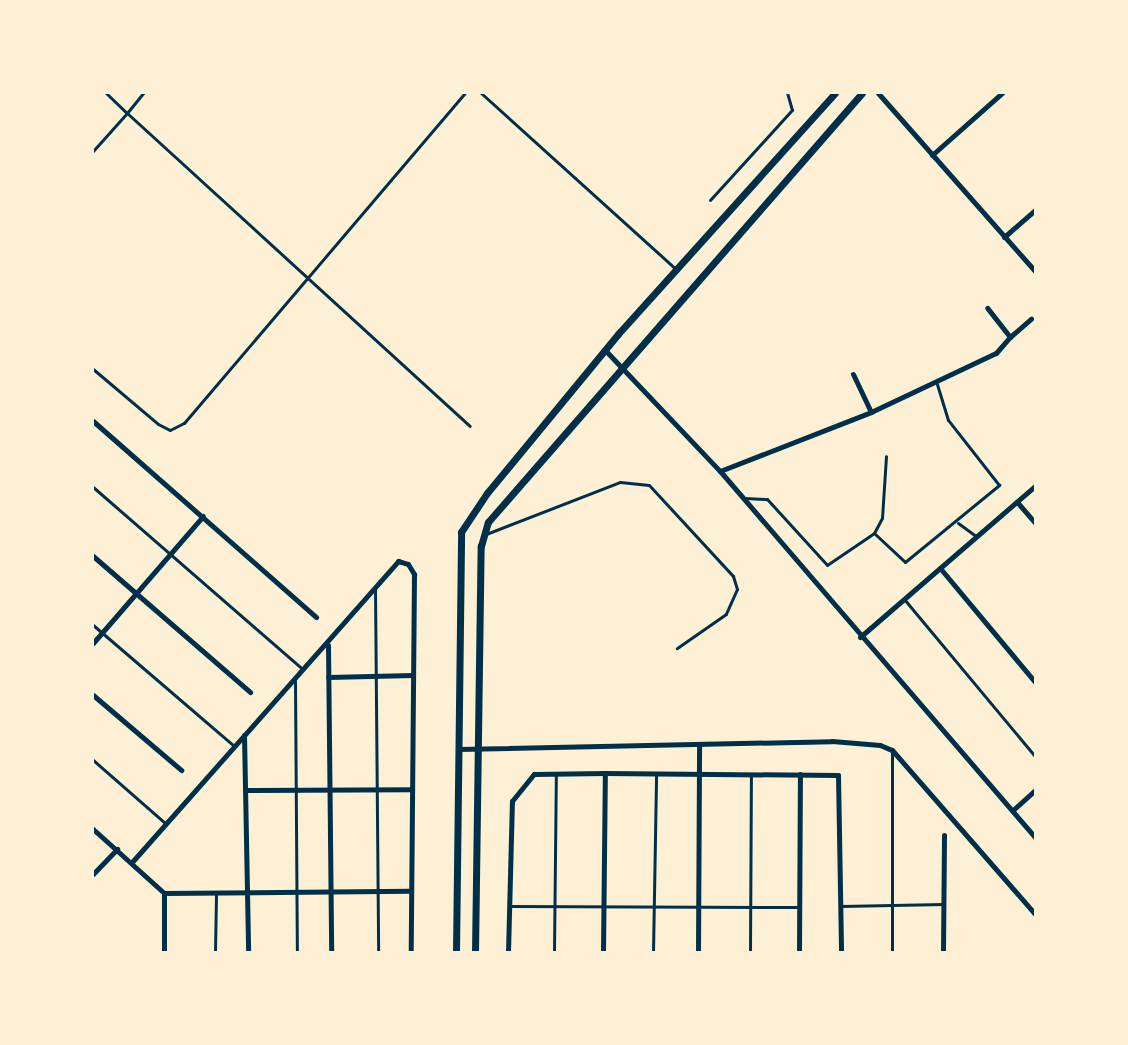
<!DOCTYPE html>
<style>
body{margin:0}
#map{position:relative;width:1128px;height:1045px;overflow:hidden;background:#fdf0d5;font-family:Mulish,sans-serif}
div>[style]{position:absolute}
.service>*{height:3px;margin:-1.5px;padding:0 1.5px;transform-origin:1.5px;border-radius:1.5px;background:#003049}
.minor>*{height:5px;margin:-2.5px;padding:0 2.5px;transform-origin:2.5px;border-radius:2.5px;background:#003049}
.tertiary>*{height:7px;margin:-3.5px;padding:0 3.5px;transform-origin:3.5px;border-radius:3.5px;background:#003049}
span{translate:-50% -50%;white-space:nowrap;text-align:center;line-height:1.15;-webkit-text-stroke:5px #fdf0d5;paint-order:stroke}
.frame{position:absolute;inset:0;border:94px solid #fdf0d5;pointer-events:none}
</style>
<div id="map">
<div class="service">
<i style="left:106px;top:93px;width:29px;rotate:44deg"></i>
<i style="left:127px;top:113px;width:26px;rotate:-51deg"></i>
<i style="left:481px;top:93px;width:263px;rotate:42.1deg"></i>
<i style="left:93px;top:151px;width:51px;rotate:-48.2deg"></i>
<i style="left:127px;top:113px;width:464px;rotate:42.4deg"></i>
<i style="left:710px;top:200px;width:122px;rotate:-47.7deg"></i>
<i style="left:792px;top:110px;width:18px;rotate:-106deg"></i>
<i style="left:93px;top:369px;width:85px;rotate:40.2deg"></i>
<i style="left:158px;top:424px;width:13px;rotate:27deg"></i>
<i style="left:170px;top:430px;width:16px;rotate:-27deg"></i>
<i style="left:184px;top:423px;width:433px;rotate:-49.6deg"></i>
<i style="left:93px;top:487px;width:277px;rotate:41deg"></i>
<i style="left:745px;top:498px;width:22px;rotate:3deg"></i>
<i style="left:767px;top:499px;width:89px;rotate:47.7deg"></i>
<i style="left:827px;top:565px;width:57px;rotate:-34.2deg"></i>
<i style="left:874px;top:533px;width:17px;rotate:-62deg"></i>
<i style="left:882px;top:518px;width:62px;rotate:-86.3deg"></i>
<i style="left:958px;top:523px;width:22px;rotate:36deg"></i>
<i style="left:874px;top:533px;width:42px;rotate:43.1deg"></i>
<i style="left:905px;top:562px;width:122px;rotate:-39.3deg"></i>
<i style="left:999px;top:485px;width:83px;rotate:-128.1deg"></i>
<i style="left:948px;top:420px;width:41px;rotate:-107.1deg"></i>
<i style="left:486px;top:534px;width:144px;rotate:-21.2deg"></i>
<i style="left:620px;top:482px;width:29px;rotate:6deg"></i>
<i style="left:649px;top:485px;width:124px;rotate:47.3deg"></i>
<i style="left:733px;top:576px;width:14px;rotate:73deg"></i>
<i style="left:737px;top:589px;width:27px;rotate:114deg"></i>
<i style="left:726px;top:614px;width:60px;rotate:145.2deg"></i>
<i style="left:375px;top:588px;width:364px;rotate:89.5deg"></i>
<i style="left:904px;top:599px;width:204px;rotate:50.2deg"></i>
<i style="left:93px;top:625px;width:186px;rotate:40.6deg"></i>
<i style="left:295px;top:681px;width:271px;rotate:89.6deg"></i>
<i style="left:892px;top:750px;width:202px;rotate:90deg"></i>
<i style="left:93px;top:760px;width:97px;rotate:41.2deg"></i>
<i style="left:510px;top:906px;width:289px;rotate:0.2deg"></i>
<i style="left:841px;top:906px;width:103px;rotate:-1.1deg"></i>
<i style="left:215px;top:952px;width:58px;rotate:-89deg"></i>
<i style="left:554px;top:952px;width:178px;rotate:-89.4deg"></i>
<i style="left:653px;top:952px;width:178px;rotate:-89deg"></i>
<i style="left:750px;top:952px;width:177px;rotate:-89.7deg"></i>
</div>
<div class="minor">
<i style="left:878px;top:93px;width:237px;rotate:48.6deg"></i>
<i style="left:932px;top:155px;width:94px;rotate:-41.5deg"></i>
<i style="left:1004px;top:237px;width:41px;rotate:-41.1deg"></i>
<i style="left:1010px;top:337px;width:28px;rotate:-41deg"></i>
<i style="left:605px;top:350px;width:167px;rotate:46.5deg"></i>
<i style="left:720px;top:471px;width:483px;rotate:49.3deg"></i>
<i style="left:853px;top:374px;width:42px;rotate:64.7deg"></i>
<i style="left:93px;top:421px;width:297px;rotate:41.3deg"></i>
<i style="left:720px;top:471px;width:162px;rotate:-21.3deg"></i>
<i style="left:871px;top:412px;width:138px;rotate:-25.3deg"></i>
<i style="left:996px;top:353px;width:21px;rotate:-49deg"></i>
<i style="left:1010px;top:337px;width:37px;rotate:-128deg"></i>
<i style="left:1017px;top:502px;width:28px;rotate:49deg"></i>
<i style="left:93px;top:556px;width:208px;rotate:40.9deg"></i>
<i style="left:940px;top:568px;width:148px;rotate:50.2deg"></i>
<i style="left:860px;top:637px;width:231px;rotate:-40.8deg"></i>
<i style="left:93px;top:643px;width:168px;rotate:-49.1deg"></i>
<i style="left:328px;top:645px;width:307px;rotate:89.4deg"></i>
<i style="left:328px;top:677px;width:85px;rotate:-1.3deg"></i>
<i style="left:93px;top:695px;width:116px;rotate:40.4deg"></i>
<i style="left:244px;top:735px;width:217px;rotate:88.9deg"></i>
<i style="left:458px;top:749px;width:374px;rotate:-1.2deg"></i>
<i style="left:832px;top:741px;width:48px;rotate:4.8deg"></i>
<i style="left:880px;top:745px;width:13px;rotate:23deg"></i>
<i style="left:892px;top:750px;width:218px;rotate:48.9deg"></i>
<i style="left:245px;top:790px;width:166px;rotate:-0.3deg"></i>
<i style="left:1013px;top:810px;width:30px;rotate:-42deg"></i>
<i style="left:93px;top:829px;width:96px;rotate:42deg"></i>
<i style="left:164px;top:893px;width:59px;rotate:90deg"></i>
<i style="left:132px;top:862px;width:402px;rotate:-48.5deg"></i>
<i style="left:398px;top:561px;width:10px;rotate:17deg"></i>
<i style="left:408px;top:564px;width:12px;rotate:59deg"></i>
<i style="left:414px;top:574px;width:378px;rotate:90.5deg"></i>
<i style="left:93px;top:874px;width:35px;rotate:-46deg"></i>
<i style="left:164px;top:893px;width:246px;rotate:-0.5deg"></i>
<i style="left:508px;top:952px;width:151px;rotate:-88.5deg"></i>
<i style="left:512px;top:801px;width:35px;rotate:-51deg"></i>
<i style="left:534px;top:774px;width:71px;rotate:-0.8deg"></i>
<i style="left:605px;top:773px;width:233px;rotate:0.5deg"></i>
<i style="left:838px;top:775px;width:177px;rotate:89deg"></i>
<i style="left:603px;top:952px;width:179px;rotate:-89.4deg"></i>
<i style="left:698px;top:952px;width:208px;rotate:-89.7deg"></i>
<i style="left:799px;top:952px;width:178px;rotate:-89.7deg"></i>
<i style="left:943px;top:952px;width:117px;rotate:-89.5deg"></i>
</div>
<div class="tertiary">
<i style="left:456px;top:952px;width:420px;rotate:-89.3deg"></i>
<i style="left:461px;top:532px;width:47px;rotate:-56.3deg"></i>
<i style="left:487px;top:493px;width:206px;rotate:-50.5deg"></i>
<i style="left:618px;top:334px;width:324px;rotate:-48deg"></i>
<i style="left:475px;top:952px;width:406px;rotate:-89.2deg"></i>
<i style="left:481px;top:546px;width:25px;rotate:-74deg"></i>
<i style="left:488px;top:522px;width:569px;rotate:-48.92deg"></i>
</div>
<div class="frame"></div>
</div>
